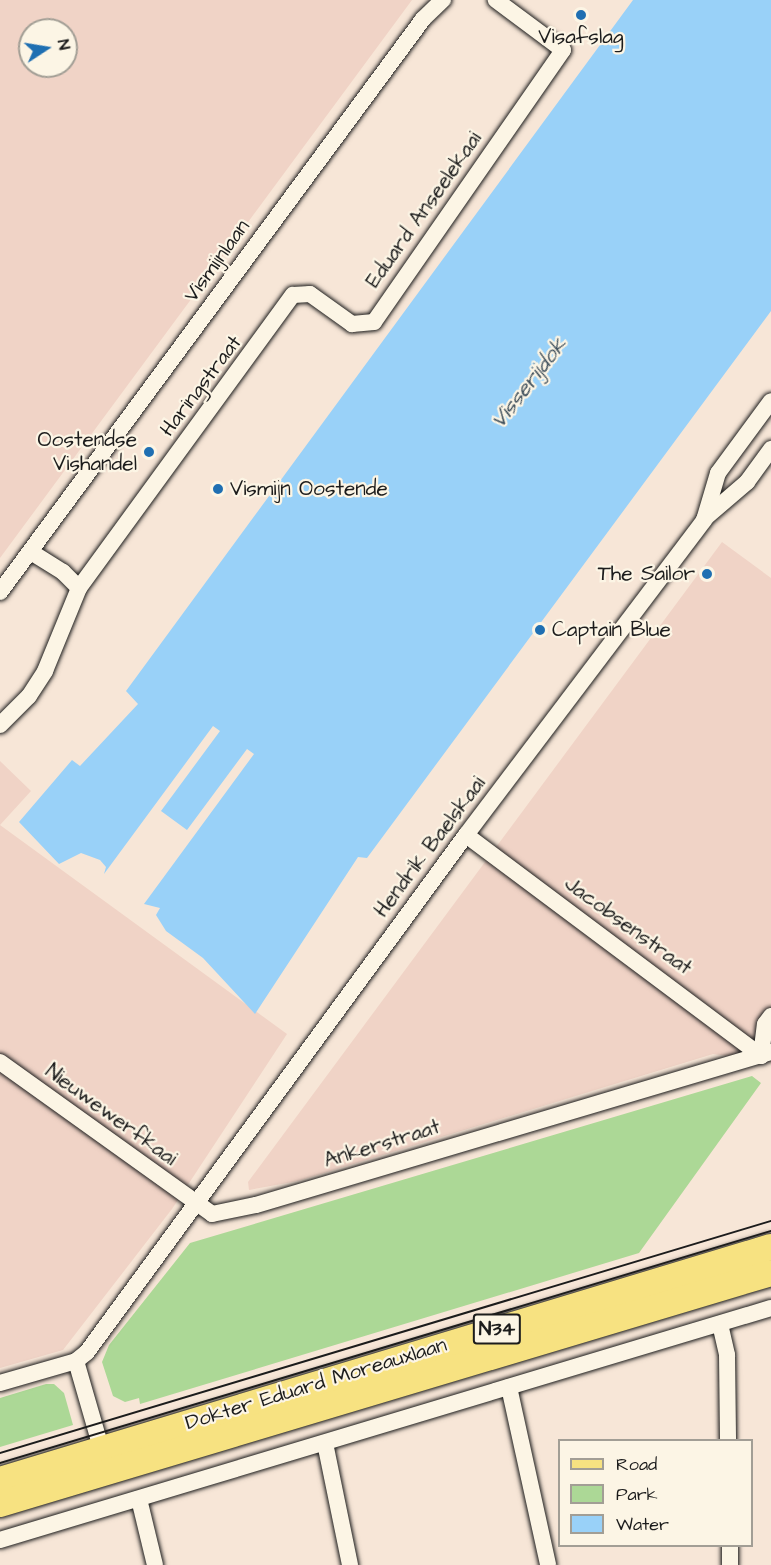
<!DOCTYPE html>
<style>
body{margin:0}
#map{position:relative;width:771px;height:1565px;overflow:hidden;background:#f7e6d7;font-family:"Architects Daughter",sans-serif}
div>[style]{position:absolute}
.built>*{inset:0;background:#f0d3c6}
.green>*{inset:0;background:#acd896}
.water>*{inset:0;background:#99d1f8}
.roads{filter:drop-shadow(0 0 2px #1c1c1c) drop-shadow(0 0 2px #1c1c1c)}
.street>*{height:16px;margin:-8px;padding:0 8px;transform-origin:8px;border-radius:8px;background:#fcf5e5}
.primary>*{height:26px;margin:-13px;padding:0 13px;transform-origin:13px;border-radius:13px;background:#f7e281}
.tram>*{height:1.5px;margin:-0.75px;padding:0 0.75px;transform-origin:0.75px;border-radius:0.75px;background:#1c1c1c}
.dots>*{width:16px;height:16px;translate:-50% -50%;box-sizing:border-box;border:3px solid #fcf5e5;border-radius:50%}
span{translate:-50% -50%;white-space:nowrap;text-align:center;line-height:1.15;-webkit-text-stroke:4.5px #fcf5e5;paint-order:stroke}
.shield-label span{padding:2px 4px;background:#fcf5e5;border:2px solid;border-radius:4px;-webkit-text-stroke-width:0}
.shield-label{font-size:20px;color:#1c1c1c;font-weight:700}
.poi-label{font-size:21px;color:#1c1c1c}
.right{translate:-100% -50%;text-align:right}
.left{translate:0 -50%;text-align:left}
.street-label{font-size:21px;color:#1c1c1c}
.water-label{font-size:22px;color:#42525e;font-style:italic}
.legend{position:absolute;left:558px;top:1439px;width:195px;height:108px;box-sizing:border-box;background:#fcf5e5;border:2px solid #a29e95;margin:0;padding:8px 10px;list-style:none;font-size:18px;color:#1c1c1c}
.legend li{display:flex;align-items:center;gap:12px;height:30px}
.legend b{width:30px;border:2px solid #a29e95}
.north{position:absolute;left:18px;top:18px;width:60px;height:60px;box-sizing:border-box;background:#fcf5e5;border:2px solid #a29e95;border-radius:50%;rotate:78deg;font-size:16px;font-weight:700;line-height:24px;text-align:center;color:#1c1c1c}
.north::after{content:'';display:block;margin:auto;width:21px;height:27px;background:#1f6fb2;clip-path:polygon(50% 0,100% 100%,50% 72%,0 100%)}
</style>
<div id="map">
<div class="built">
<i style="clip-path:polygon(evenodd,0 0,412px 0,0 558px,0 0,30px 30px,66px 30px,66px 66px,30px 66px,30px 30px)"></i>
<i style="clip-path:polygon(722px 542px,771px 578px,771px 1062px,713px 1054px,298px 1181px,249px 1190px,248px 1182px)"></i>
<i style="clip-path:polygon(0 761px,31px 791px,0 825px,287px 1034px,172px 1209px,63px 1350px,0 1368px)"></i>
</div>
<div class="green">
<i style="clip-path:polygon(752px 1076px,761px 1083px,639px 1253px,140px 1404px,139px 1398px,125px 1402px,113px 1396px,102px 1362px,109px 1345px,190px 1243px)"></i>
<i style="clip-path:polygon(46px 1384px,54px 1384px,64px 1393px,73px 1425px,0 1447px,0 1398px)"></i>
</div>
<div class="water">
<i style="clip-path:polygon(633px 0,771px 0,771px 311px,367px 858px,358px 857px,255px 1014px,203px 958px,166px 931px,156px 915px,160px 908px,144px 904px,254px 754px,247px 749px,187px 830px,161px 811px,220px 731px,213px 726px,104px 874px,106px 867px,100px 860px,81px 853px,59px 864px,19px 822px,72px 760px,80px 766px,138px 704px,126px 691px)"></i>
</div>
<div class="roads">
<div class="street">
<i style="left:704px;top:519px;width:57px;rotate:-40.7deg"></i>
<i style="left:747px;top:482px;width:41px;rotate:-54deg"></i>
<i style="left:79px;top:588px;width:363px;rotate:-53.9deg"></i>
<i style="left:293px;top:295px;width:17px;rotate:-3deg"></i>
<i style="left:310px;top:294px;width:52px;rotate:35.5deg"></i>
<i style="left:352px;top:324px;width:22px;rotate:-5deg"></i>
<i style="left:374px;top:322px;width:331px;rotate:-55.2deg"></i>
<i style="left:563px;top:50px;width:84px;rotate:-143.3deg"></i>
<i style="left:0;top:592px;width:712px;rotate:-53.56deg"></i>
<i style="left:423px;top:19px;width:28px;rotate:-44deg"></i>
<i style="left:0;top:725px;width:41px;rotate:-45deg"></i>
<i style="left:29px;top:696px;width:30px;rotate:-57deg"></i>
<i style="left:45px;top:671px;width:90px;rotate:-67.7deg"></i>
<i style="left:79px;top:588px;width:23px;rotate:-135deg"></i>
<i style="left:63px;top:572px;width:38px;rotate:-148deg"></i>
<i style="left:466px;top:835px;width:369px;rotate:36.8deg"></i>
<i style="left:761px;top:1056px;width:32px;rotate:-83deg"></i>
<i style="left:765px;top:1024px;width:10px;rotate:-53deg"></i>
<i style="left:0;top:1062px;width:261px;rotate:35.6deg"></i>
<i style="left:212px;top:1214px;width:45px;rotate:-11.6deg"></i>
<i style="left:256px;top:1205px;width:537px;rotate:-16.55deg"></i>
<i style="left:720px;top:1324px;width:32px;rotate:77deg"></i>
<i style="left:727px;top:1355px;width:85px;rotate:89.3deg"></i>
<i style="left:76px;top:1361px;width:101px;rotate:73.9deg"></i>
<i style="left:0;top:1383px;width:79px;rotate:-16.1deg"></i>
<i style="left:76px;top:1361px;width:14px;rotate:-39deg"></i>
<i style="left:87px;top:1352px;width:641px;rotate:-53.76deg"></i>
<i style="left:466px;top:835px;width:395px;rotate:-52.9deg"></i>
<i style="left:704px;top:520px;width:49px;rotate:-73.4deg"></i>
<i style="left:718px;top:473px;width:89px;rotate:-53.6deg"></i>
<i style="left:509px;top:1387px;width:182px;rotate:77.6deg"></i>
<i style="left:325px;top:1443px;width:125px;rotate:78.4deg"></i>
<i style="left:139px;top:1499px;width:68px;rotate:76.4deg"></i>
<i style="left:0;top:1540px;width:805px;rotate:-16.75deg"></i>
<i style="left:730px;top:1546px;width:19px;rotate:90deg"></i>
</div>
<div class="primary">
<i style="left:0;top:1480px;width:805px;rotate:-16.82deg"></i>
<i style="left:0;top:1504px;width:805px;rotate:-16.68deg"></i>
</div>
</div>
<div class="tram">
<i style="left:0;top:1453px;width:805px;rotate:-16.75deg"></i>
<i style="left:0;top:1463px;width:805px;rotate:-16.75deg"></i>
</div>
<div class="dots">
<i style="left:581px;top:15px;background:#1f6fb2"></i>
<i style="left:149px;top:452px;background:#1f6fb2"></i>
<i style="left:218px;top:489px;background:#1f6fb2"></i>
<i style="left:707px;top:574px;background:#1f6fb2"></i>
<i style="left:540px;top:630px;background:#1f6fb2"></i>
</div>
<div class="shield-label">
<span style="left:497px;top:1329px">N34</span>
</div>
<div class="poi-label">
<span style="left:581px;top:37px">Visafslag</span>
<span class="right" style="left:137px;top:452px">Oostendse<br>Vishandel</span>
<span class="left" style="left:230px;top:489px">Vismijn Oostende</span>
<span class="right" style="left:695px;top:574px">The Sailor</span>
<span class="left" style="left:552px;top:630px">Captain Blue</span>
</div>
<div class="street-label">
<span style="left:424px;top:210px;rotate:-55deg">Eduard Anseelekaai</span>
<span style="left:217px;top:261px;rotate:-54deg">Vismijnlaan</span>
<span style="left:201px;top:386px;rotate:-53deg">Haringstraat</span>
<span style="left:430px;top:847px;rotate:-53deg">Hendrik Baelskaai</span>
<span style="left:628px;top:926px;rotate:36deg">Jacobsenstraat</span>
<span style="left:111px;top:1115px;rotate:36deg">Nieuwewerfkaai</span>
<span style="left:382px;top:1144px;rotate:-17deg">Ankerstraat</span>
<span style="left:316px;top:1384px;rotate:-17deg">Dokter Eduard Moreauxlaan</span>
</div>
<div class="water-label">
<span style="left:529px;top:383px;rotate:-52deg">Visserijdok</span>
</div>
<ul class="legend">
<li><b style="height:8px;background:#f7e281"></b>Road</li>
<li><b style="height:16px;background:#acd896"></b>Park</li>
<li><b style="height:16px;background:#99d1f8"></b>Water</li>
</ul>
<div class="north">N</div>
</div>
